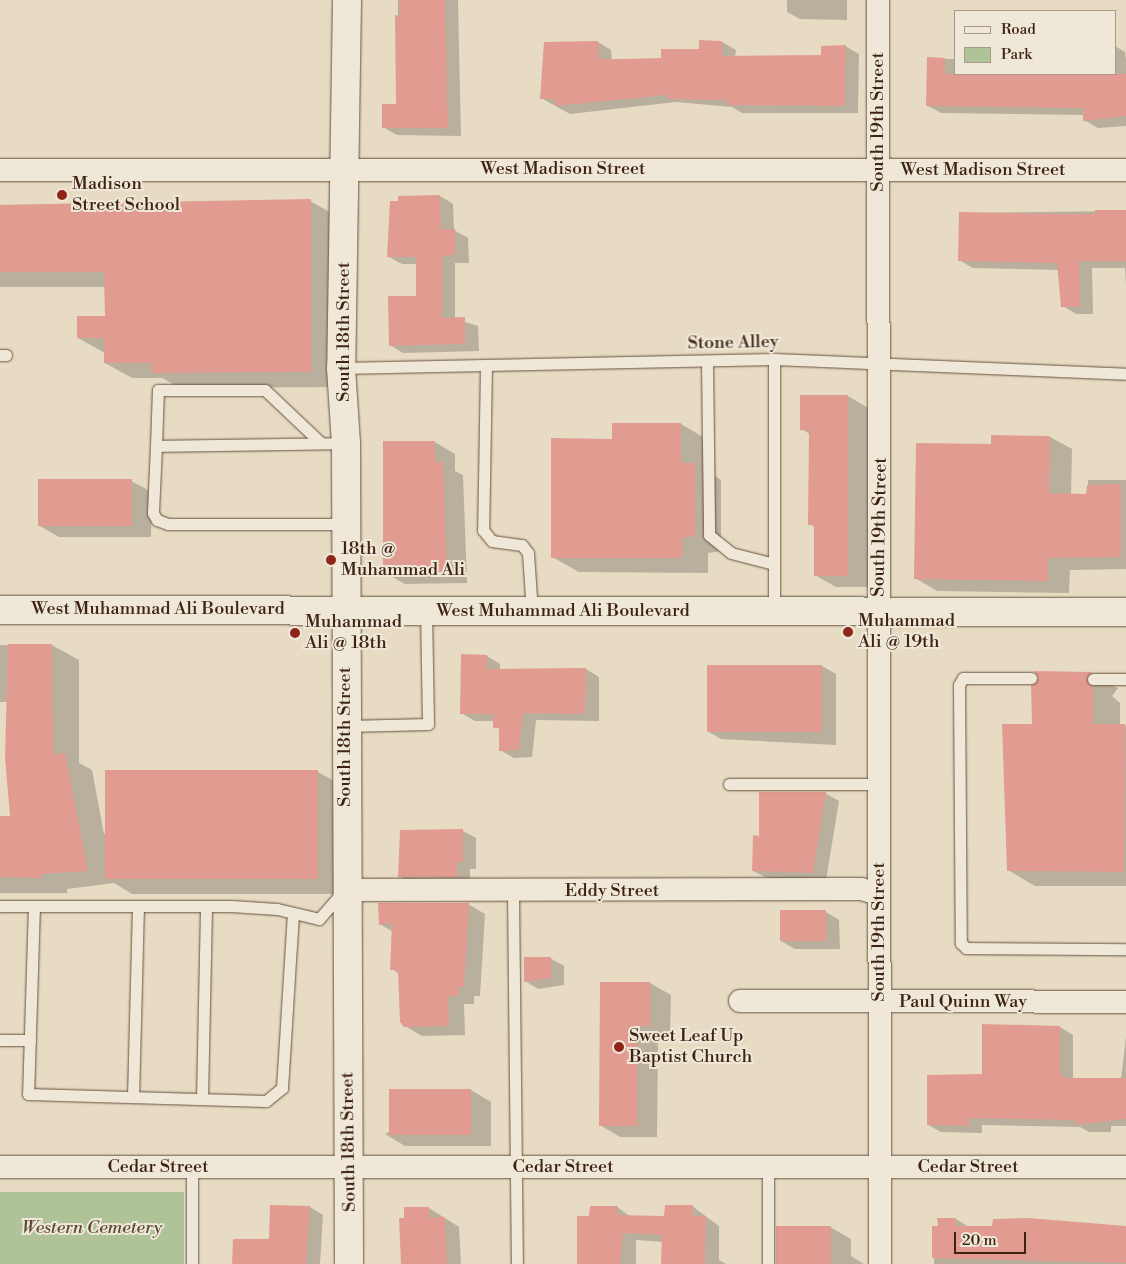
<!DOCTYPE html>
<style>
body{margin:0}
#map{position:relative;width:1126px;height:1264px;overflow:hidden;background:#e7dcc3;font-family:"Libre Bodoni",serif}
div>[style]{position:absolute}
.green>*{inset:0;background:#b0c298;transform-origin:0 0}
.shadow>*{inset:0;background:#0003}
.building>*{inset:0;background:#e29b91;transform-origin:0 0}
.roads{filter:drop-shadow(0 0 1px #69513e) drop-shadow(0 0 1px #69513e)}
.service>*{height:11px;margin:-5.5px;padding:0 5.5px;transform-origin:5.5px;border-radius:5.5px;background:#efe8d8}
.minor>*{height:22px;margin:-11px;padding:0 11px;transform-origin:11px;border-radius:11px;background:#efe8d8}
.tertiary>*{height:28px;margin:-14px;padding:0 14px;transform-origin:14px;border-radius:14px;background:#efe8d8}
.secondary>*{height:28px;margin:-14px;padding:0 14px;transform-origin:14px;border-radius:14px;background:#efe8d8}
.dots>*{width:14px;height:14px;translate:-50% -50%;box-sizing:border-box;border:2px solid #efe8d8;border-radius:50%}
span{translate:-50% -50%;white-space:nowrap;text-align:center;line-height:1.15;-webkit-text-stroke:4px #efe8d8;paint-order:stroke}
.street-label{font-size:18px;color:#3f2312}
.poi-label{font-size:18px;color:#3f2312}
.left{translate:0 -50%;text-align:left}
.park-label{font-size:18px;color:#5b4b34;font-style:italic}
.legend{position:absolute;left:954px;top:10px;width:162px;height:65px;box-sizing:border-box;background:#efe8d8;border:1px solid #a99989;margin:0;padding:6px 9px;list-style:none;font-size:15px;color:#3f2312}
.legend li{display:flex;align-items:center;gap:10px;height:25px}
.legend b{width:25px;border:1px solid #a99989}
.scale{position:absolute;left:954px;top:1232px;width:72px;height:22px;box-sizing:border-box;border:2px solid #3f2312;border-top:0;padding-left:6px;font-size:15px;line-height:18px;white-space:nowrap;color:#3f2312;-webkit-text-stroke:4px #efe8d8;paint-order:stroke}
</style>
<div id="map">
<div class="green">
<i style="left:0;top:1192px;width:184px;height:72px"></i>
</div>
<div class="shadow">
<i style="clip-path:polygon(398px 0,458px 0,461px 136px,397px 135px,383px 127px,397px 105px)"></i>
<i style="clip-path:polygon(787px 0,847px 0,847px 20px,800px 19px,787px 12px)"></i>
<i style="clip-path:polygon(598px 42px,611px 50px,612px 61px,662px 60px,700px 50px,700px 42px,722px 42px,736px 50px,735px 57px,822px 56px,845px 46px,859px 54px,858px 113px,742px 113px,732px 107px,676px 102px,570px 114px,541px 98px)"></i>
<i style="clip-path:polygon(1115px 46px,1125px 52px,1126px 60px,1126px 126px,1098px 128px,1084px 120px,1084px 115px,941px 113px,928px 106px,928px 59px,955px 59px,955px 74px,1115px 74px)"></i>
<i style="clip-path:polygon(440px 196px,453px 204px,454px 230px,468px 238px,469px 263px,455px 263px,455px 319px,478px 326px,479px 351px,403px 353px,390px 345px,417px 298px,417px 264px,402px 264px,389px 257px)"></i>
<i style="clip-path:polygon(310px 201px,337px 216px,338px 387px,180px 388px,162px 378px,132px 378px,105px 363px,105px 353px,78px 338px,106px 317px,106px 287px,0 287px,0 205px)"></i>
<i style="clip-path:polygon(1126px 211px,1126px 284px,1125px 268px,1092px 268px,1093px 314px,1076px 314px,1063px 306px,1059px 270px,973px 268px,959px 260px,960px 213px)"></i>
<i style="clip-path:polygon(848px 396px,868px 408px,868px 587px,836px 587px,815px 575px,816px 528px,810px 524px,810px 434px,801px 429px)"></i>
<i style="clip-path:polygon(613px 424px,681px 424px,708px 440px,708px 472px,721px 480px,721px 551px,708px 553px,708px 573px,579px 572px,552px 557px,613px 440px)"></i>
<i style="clip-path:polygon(1050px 437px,1072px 449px,1071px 495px,1088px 495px,1088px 480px,1126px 480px,1126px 569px,1070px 570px,1069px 593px,937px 591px,915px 578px,992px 445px)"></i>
<i style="clip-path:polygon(435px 442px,455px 454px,455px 471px,463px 475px,467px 583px,405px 584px,384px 572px)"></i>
<i style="clip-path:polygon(131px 481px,152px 492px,151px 537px,59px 537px,38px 525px)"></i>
<i style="clip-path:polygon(0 645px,52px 645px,79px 660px,79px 763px,92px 770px,104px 834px,318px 772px,345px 787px,345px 894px,132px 894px,114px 883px,67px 889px,67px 893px,0 893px,0 817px,11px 817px,8px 702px,0 702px)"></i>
<i style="clip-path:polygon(487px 656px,500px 664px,500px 670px,586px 669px,599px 677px,599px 721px,536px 720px,532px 757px,514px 758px,500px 750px,500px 731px,494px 721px,475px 721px,461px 713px)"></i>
<i style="clip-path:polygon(822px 666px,836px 674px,836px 745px,721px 739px,707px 731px)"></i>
<i style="clip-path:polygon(1037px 673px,1092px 673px,1118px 688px,1112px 696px,1120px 703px,1120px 725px,1126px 726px,1126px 886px,1035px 886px,1008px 870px,1040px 679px)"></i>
<i style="clip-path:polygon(825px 793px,839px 801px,826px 880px,767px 878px,753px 871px,760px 837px)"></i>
<i style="clip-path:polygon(463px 831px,476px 838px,476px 869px,470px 869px,470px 884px,413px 884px,399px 876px)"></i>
<i style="clip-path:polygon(468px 904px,485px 914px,480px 996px,474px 996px,474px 1004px,464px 1004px,465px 1035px,422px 1036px,405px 1026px,399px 974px,392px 969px,393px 932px,380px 924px)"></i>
<i style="clip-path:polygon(826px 912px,839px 920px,840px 949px,795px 949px,781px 941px)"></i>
<i style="clip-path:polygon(550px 958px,564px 966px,564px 985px,538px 989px,525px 981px)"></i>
<i style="clip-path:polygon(602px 983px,650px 983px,671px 995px,670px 1037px,658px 1037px,657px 1137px,620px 1137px,600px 1125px)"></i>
<i style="clip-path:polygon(983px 1025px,1060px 1027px,1073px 1035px,1073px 1080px,1121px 1079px,1126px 1037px,1126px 1126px,1111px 1126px,1111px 1132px,1089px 1132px,1080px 1127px,982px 1125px,982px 1133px,941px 1132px,928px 1125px,983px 1076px)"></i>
<i style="clip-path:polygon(471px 1090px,491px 1102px,491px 1146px,405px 1146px,385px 1134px)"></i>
<i style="clip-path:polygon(692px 1206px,719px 1226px,719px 1260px,726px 1264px,664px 1264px,663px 1242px,636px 1240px,636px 1264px,577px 1264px,591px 1217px,617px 1207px,631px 1217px,666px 1218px)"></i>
<i style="clip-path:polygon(310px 1207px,323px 1215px,320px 1264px,235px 1264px)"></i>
<i style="clip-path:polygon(405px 1208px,429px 1208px,459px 1227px,461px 1264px,401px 1264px)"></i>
<i style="clip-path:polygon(956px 1219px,969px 1227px,1126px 1227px,1126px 1264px,934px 1264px,934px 1227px)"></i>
<i style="clip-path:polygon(830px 1227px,851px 1239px,851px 1256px,864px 1264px,777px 1264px)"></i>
</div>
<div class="building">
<i style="clip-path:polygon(399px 0,445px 0,448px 128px,382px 128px,382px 104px,396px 104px,395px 15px,400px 16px)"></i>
<i style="clip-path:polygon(699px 40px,722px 41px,722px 56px,821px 55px,821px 46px,846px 45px,845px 106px,727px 105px,727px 100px,668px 99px,667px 95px,555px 106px,555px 99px,540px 99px,544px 42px,598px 41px,599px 59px,625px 59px,661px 58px,661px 49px,699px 49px)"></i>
<i style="clip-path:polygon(927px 57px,945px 58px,945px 74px,1126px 74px,1126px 116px,1083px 121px,1083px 108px,926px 106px)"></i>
<i style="clip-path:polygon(440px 195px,441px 229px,455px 229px,455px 255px,442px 256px,442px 318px,465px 317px,465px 344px,389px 346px,388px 296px,416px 296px,416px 257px,387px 257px,390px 201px,398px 201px,398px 196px)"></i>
<i style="clip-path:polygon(311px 199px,311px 372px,152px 373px,151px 363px,104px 363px,104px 338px,77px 338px,77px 316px,105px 316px,104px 272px,0 272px,0 205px)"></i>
<i style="clip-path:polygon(1095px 210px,1126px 210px,1126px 261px,1079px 261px,1080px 307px,1061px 307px,1057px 263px,958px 261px,959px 212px,1051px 214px,1095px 214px)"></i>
<i style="clip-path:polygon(800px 395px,848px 395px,848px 576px,814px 576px,814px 525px,808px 525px,809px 430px,800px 430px)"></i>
<i style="clip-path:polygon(612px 423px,681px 423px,681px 463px,695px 463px,695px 536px,682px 538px,682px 558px,551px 558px,551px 438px,612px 439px)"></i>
<i style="clip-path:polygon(991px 435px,1050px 436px,1049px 493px,1086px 494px,1087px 485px,1121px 484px,1121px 557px,1048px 558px,1048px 581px,914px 579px,916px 443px,991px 444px)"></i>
<i style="clip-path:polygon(383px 441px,435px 441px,435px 462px,443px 462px,447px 572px,383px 573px)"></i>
<i style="left:38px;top:479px;width:94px;height:47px"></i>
<i style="clip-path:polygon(8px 644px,52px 644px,53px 754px,65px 753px,88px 871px,41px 874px,41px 878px,0 877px,0 816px,10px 816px,5px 758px)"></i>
<i style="clip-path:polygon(461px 654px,487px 655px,487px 669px,586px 668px,585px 714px,523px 713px,519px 750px,499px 751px,499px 728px,493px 728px,493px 714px,460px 714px)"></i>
<i style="left:707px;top:665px;width:115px;height:67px"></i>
<i style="clip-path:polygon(1034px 671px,1092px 672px,1086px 679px,1093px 686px,1093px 724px,1125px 724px,1124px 872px,1007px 871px,1002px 724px,1032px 724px,1031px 685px,1038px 678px)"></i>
<i style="left:105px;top:770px;width:213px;height:109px"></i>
<i style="clip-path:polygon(759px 792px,826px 792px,813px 873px,752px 871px,753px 835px,759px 836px)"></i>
<i style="clip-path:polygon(463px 829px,463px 862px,457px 862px,457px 877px,398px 877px,400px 830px)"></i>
<i style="clip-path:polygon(378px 903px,469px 903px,464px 987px,458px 987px,458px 996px,448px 996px,449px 1026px,404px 1027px,400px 1022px,398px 970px,390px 970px,392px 923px,379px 925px)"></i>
<i style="left:826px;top:910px;width:31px;height:46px;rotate:90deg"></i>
<i style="clip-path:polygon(524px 957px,551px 957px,551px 978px,524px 982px)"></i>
<i style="clip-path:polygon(600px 982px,650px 982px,650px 1026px,638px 1026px,637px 1126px,599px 1126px)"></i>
<i style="clip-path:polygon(982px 1024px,1060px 1026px,1060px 1073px,1065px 1078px,1126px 1078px,1126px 1119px,1075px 1125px,1075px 1120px,969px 1118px,969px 1126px,927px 1125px,927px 1075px,982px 1074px)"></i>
<i style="left:389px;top:1089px;width:82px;height:46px"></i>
<i style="clip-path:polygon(270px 1205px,310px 1206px,306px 1264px,232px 1264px,233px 1239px,269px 1239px)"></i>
<i style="clip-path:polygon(665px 1205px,693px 1205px,692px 1216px,706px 1216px,705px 1264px,661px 1264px,662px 1235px,623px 1233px,620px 1264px,577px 1264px,577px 1216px,589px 1216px,590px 1206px,618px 1206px,617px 1215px,664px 1216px)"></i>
<i style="clip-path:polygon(404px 1207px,429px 1207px,430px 1218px,445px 1217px,447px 1264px,401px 1264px,399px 1218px,404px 1218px)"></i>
<i style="clip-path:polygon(937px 1218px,956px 1218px,956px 1226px,992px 1226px,993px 1219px,1028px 1218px,1126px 1226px,1126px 1263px,932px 1258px,932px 1226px,938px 1226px)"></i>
<i style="left:776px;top:1226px;width:55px;height:38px"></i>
</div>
<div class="roads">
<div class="service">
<i style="left:0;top:355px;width:6px"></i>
<i style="left:774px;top:359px;width:252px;rotate:90deg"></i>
<i style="left:707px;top:361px;width:174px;rotate:89.3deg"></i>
<i style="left:709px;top:535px;width:28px;rotate:39deg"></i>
<i style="left:731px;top:553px;width:44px;rotate:14.3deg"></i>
<i style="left:486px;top:366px;width:164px;rotate:91deg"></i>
<i style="left:483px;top:530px;width:14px;rotate:51deg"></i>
<i style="left:492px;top:541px;width:30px;rotate:8deg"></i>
<i style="left:522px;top:545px;width:10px;rotate:53deg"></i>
<i style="left:528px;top:553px;width:58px;rotate:86.1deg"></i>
<i style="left:341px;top:368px;width:433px;rotate:-1.2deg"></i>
<i style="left:774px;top:359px;width:352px;rotate:2.4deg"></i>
<i style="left:346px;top:443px;width:190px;rotate:179.1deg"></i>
<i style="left:156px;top:446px;width:67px;rotate:92.6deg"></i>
<i style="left:153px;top:513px;width:8px;rotate:60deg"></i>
<i style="left:157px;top:520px;width:12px;rotate:20deg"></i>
<i style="left:168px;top:524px;width:178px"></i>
<i style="left:156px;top:446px;width:56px;rotate:-88deg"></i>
<i style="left:158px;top:390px;width:107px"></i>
<i style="left:265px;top:390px;width:77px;rotate:43.4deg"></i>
<i style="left:1031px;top:678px;width:68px;rotate:180deg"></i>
<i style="left:963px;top:678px;width:8px;rotate:120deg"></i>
<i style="left:959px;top:685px;width:258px;rotate:89.6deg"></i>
<i style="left:961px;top:943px;width:7px;rotate:45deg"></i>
<i style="left:966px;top:948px;width:160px;rotate:0.4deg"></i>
<i style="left:1093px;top:679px;width:33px"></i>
<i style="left:347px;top:726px;width:81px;rotate:-1.4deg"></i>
<i style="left:428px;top:724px;width:112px;rotate:-91deg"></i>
<i style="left:729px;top:784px;width:150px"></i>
<i style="left:513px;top:891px;width:373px;rotate:89.4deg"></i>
<i style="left:0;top:906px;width:231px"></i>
<i style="left:231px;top:906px;width:46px;rotate:3.7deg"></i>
<i style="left:277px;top:909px;width:43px;rotate:13.4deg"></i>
<i style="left:319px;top:919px;width:38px;rotate:-49deg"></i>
<i style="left:34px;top:906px;width:188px;rotate:91.8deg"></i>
<i style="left:28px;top:1094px;width:238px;rotate:1.7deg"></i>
<i style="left:266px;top:1101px;width:21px;rotate:-39deg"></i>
<i style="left:282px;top:1088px;width:175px;rotate:-86.4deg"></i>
<i style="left:0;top:1040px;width:30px"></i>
<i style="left:133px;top:1097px;width:191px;rotate:-88.5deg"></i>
<i style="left:202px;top:1099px;width:193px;rotate:-88.8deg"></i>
<i style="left:192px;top:1167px;width:97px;rotate:90deg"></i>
<i style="left:768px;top:1167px;width:97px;rotate:90deg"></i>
</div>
<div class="minor">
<i style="left:878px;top:0;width:1264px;rotate:89.91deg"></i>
<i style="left:0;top:170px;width:1126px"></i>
<i style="left:345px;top:890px;width:516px;rotate:-0.11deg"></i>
<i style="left:861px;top:889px;width:19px;rotate:16deg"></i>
<i style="left:740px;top:1001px;width:386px;rotate:0.1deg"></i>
<i style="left:0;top:1167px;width:1126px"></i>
</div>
<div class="tertiary">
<i style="left:347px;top:0;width:368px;rotate:90.9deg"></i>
<i style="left:341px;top:368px;width:75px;rotate:86.2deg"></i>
<i style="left:346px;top:443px;width:821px;rotate:89.79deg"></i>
</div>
<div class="secondary">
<i style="left:0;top:610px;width:1126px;rotate:0.1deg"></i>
</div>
</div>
<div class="dots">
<i style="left:62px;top:195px;background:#8f2418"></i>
<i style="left:331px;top:560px;background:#8f2418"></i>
<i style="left:848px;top:632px;background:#8f2418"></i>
<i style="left:295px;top:633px;background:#8f2418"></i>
<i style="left:619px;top:1047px;background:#8f2418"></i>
</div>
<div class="street-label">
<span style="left:878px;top:122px;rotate:-90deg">South 19th Street</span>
<span style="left:563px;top:169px">West Madison Street</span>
<span style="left:983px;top:170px">West Madison Street</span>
<span style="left:344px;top:332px;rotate:-90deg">South 18th Street</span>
<span style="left:733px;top:343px;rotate:-1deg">Stone Alley</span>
<span style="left:880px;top:527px;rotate:-89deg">South 19th Street</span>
<span style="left:158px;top:609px">West Muhammad Ali Boulevard</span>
<span style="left:563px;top:611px">West Muhammad Ali Boulevard</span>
<span style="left:345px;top:737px;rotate:-90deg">South 18th Street</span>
<span style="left:612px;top:891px">Eddy Street</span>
<span style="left:879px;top:932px;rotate:-90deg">South 19th Street</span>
<span style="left:963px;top:1002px">Paul Quinn Way</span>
<span style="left:349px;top:1142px;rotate:-91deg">South 18th Street</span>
<span style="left:158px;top:1167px">Cedar Street</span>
<span style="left:563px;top:1167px">Cedar Street</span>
<span style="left:968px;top:1167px">Cedar Street</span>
</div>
<div class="poi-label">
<span class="left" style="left:72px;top:195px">Madison<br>Street School</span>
<span class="left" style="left:341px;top:560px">18th @<br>Muhammad Ali</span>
<span class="left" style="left:858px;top:632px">Muhammad<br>Ali @ 19th</span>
<span class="left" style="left:305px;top:633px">Muhammad<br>Ali @ 18th</span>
<span class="left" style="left:629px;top:1047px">Sweet Leaf Up<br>Baptist Church</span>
</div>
<div class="park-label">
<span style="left:92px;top:1228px">Western Cemetery</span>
</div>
<ul class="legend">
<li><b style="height:6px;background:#efe8d8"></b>Road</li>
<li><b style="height:14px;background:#b0c298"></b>Park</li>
</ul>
<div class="scale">20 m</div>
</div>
